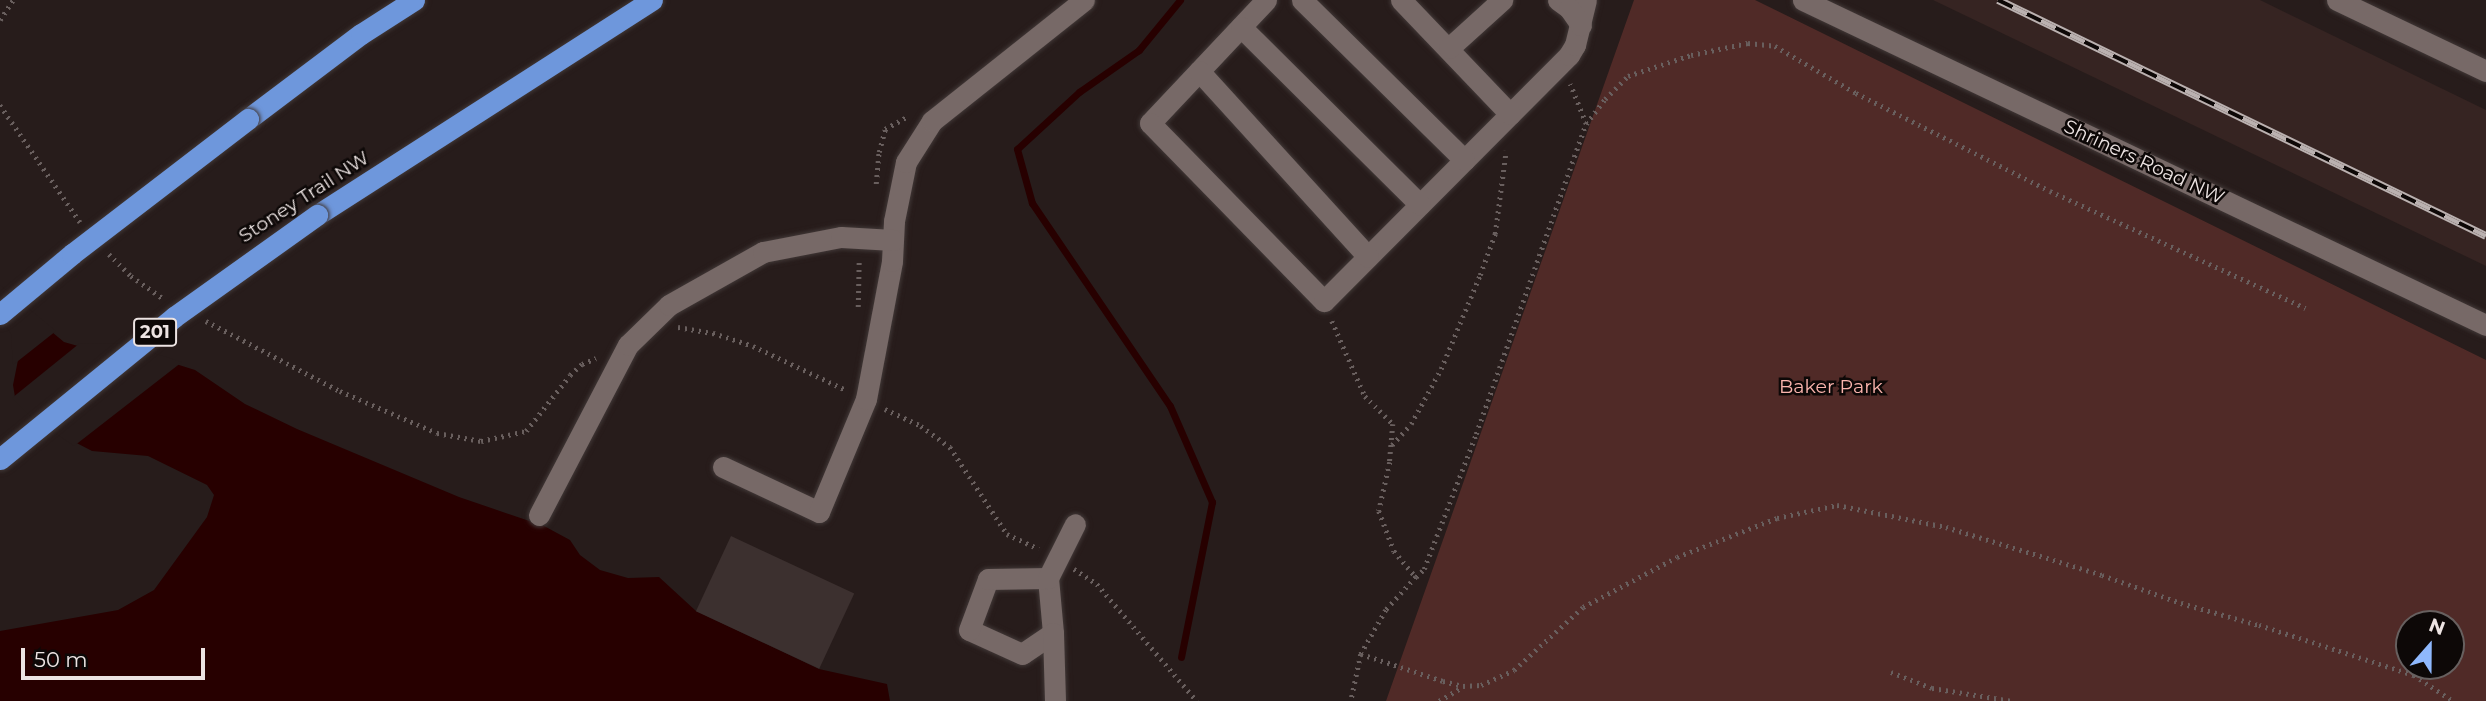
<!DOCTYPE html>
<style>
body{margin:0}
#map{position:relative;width:2486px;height:701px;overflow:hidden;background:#271c1b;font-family:Montserrat,sans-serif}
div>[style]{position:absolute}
.built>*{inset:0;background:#362422}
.green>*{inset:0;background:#502a27}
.water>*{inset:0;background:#270000}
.pier>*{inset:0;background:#271c1b}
.stream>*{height:7px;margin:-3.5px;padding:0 3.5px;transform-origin:3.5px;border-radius:3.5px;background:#270000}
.building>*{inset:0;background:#3c302f;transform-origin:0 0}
.path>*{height:4.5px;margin-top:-2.25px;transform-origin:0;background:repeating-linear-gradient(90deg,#695f5e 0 2px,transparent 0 7px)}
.roads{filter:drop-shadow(0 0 2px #413837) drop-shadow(0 0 2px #413837)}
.minor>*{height:21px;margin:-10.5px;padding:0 10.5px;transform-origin:10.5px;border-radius:10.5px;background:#776967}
.highway>*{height:21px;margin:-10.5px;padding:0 10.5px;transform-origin:10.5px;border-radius:10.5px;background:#6e97dc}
.rail>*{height:8px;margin-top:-4px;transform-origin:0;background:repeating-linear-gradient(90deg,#0d0807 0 16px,#bab1b0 0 32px);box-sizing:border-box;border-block:2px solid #bab1b0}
.bridges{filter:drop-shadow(0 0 2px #413837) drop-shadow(0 0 2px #413837)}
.highway-bridge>*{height:21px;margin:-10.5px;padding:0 10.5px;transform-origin:10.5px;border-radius:10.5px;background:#6e97dc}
span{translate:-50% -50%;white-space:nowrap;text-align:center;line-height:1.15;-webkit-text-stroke:5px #0d0807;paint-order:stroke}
.shield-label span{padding:2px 5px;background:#0d0807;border:2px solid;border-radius:5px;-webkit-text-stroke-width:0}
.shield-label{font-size:18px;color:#ede4e3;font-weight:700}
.street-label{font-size:19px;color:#ede4e3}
.park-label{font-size:19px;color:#fbb4ad}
.north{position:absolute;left:2395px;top:610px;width:70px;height:70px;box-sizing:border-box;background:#0d0807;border:2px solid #67605f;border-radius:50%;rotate:21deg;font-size:19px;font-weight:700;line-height:28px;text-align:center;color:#ede4e3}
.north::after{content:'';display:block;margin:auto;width:24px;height:32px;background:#8fb8fd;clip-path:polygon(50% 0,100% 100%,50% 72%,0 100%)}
.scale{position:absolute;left:21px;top:648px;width:184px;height:32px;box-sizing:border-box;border:4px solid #ede4e3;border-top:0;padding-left:9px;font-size:21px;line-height:24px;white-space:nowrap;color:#ede4e3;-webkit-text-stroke:5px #0d0807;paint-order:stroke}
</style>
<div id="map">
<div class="built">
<i style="clip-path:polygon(1933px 0,2260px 0,2486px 110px,2486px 266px)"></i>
</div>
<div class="green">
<i style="clip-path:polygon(evenodd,1634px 0,1755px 0,2486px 360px,2486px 701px,1386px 701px,1634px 0,2409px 624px,2451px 624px,2451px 666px,2409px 666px,2409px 624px)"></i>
</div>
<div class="water">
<i style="clip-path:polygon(0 289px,64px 342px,85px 348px,125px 348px,195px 370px,245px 404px,297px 429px,459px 497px,544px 526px,570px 540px,580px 555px,600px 570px,628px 578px,659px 577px,696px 611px,819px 669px,887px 684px,890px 701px,0 701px,0 631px,118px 610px,154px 590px,207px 517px,214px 495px,207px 485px,148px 456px,92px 451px,65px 437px,15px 397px,13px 385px,18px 360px)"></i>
</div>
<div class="pier">
<i style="clip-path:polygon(0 285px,56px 331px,13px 365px,11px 334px,0 318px)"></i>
<i style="clip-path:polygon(80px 343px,125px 344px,182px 362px,74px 446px,29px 415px,12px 398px)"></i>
</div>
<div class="stream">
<i style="left:1180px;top:0;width:65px;rotate:129.4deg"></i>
<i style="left:1139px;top:50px;width:73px;rotate:145deg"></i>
<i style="left:1079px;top:92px;width:84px;rotate:137.4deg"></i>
<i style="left:1017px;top:149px;width:56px;rotate:74.5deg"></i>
<i style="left:1032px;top:203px;width:245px;rotate:55.8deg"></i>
<i style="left:1170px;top:406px;width:105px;rotate:66.4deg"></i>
<i style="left:1212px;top:502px;width:158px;rotate:101.3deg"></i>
</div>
<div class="building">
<i style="left:731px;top:536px;width:136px;height:83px;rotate:25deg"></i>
</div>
<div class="path">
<i style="left:0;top:20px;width:24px;rotate:-57deg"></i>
<i style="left:0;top:105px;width:142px;rotate:55.6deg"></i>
<i style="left:1586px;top:124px;width:31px;rotate:-53deg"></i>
<i style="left:1605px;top:99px;width:33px;rotate:-45deg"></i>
<i style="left:1628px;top:76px;width:66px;rotate:-18.4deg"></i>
<i style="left:1691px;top:55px;width:58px;rotate:-11.9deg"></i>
<i style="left:1748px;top:43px;width:27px;rotate:6deg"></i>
<i style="left:1775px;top:46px;width:94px;rotate:30.1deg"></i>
<i style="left:1856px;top:93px;width:217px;rotate:26.8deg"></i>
<i style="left:2050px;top:191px;width:281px;rotate:24.6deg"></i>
<i style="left:876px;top:184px;width:32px;rotate:-85deg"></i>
<i style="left:879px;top:152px;width:24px;rotate:-75deg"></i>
<i style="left:885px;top:129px;width:26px;rotate:-29deg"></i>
<i style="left:109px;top:254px;width:31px;rotate:45deg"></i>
<i style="left:131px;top:276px;width:40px;rotate:34.9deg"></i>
<i style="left:858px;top:307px;width:48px;rotate:-88.8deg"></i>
<i style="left:206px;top:321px;width:151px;rotate:27.6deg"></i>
<i style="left:340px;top:391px;width:106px;rotate:23.4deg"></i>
<i style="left:437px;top:433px;width:45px;rotate:10.3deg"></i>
<i style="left:481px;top:441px;width:46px;rotate:-12.5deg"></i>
<i style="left:526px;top:431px;width:71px;rotate:-51.8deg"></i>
<i style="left:570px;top:375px;width:16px;rotate:-43deg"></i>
<i style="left:582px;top:364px;width:15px;rotate:-23deg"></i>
<i style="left:1332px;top:321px;width:82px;rotate:66.3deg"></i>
<i style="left:1365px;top:396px;width:40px;rotate:45deg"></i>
<i style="left:1393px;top:424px;width:38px;rotate:95deg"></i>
<i style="left:1390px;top:462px;width:50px;rotate:102.7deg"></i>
<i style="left:1379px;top:511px;width:43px;rotate:69.4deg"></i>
<i style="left:1394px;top:551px;width:34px;rotate:50deg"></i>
<i style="left:1416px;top:577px;width:45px;rotate:132.3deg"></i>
<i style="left:1386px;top:610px;width:51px;rotate:119.6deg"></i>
<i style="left:1361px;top:654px;width:48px;rotate:102deg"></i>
<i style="left:678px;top:327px;width:36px;rotate:10deg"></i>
<i style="left:713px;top:333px;width:42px;rotate:18deg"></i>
<i style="left:753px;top:346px;width:103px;rotate:25.3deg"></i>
<i style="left:885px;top:409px;width:40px;rotate:25deg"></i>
<i style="left:921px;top:426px;width:36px;rotate:36deg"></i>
<i style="left:950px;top:447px;width:104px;rotate:56.8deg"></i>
<i style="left:1007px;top:534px;width:35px;rotate:25deg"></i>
<i style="left:1392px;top:445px;width:28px;rotate:-48deg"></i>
<i style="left:1411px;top:424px;width:63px;rotate:-61.4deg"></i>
<i style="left:1441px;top:369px;width:102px;rotate:-67.5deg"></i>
<i style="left:1480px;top:275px;width:44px;rotate:-69.9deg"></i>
<i style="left:1495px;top:234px;width:84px;rotate:-82.5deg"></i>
<i style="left:1074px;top:569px;width:27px;rotate:33deg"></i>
<i style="left:1097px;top:584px;width:154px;rotate:49.5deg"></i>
<i style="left:1416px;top:577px;width:11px;rotate:-45deg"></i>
<i style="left:1424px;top:569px;width:145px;rotate:-68.9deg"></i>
<i style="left:1476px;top:434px;width:329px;rotate:-70.5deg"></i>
<i style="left:1586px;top:124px;width:43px;rotate:-111.8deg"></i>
<i style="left:1361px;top:654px;width:86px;rotate:18.2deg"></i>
<i style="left:1443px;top:681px;width:21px;rotate:14deg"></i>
<i style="left:1463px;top:686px;width:18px;rotate:-3deg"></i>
<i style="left:1481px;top:685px;width:36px;rotate:-24deg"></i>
<i style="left:1514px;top:670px;width:93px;rotate:-42.4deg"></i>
<i style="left:1583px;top:607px;width:106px;rotate:-28deg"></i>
<i style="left:1677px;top:557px;width:107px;rotate:-21.3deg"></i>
<i style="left:1777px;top:518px;width:61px;rotate:-12.2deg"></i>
<i style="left:1837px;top:505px;width:111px;rotate:11.4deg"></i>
<i style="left:1946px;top:527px;width:163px;rotate:17.1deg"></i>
<i style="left:2102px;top:575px;width:84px;rotate:19.5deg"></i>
<i style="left:2181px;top:603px;width:81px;rotate:15.8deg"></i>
<i style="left:2259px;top:625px;width:163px;rotate:17.9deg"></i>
<i style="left:2414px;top:675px;width:47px;rotate:33.7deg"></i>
<i style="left:1891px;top:672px;width:44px;rotate:21.3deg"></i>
<i style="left:1932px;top:688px;width:81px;rotate:9.2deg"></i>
<i style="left:1439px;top:701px;width:27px;rotate:-31deg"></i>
</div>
<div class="roads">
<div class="minor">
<i style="left:1266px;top:0;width:169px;rotate:133.3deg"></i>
<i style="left:1150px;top:123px;width:249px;rotate:45.7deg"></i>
<i style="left:1324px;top:301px;width:347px;rotate:-45.1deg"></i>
<i style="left:1569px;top:55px;width:12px;rotate:-59deg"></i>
<i style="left:1575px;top:45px;width:46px;rotate:-76.3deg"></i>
<i style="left:1302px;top:0;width:228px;rotate:44.6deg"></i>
<i style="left:1401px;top:0;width:158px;rotate:46.3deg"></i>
<i style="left:1558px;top:0;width:14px;rotate:36deg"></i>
<i style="left:1569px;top:8px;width:21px;rotate:55deg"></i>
<i style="left:1803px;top:0;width:756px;rotate:25.45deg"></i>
<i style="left:2337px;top:0;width:165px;rotate:25.5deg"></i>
<i style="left:1241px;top:27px;width:252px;rotate:44.8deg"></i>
<i style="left:1449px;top:48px;width:72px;rotate:-42.2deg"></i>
<i style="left:1199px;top:71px;width:251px;rotate:47.7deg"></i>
<i style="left:723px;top:467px;width:106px;rotate:25.1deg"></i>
<i style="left:819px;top:512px;width:122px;rotate:-67.4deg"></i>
<i style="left:866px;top:399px;width:140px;rotate:-79.3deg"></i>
<i style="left:892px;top:261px;width:40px;rotate:-87.1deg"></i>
<i style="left:894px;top:221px;width:60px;rotate:-78.5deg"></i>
<i style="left:906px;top:162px;width:49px;rotate:-57.6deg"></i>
<i style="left:932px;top:121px;width:194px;rotate:-38.5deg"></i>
<i style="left:539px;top:515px;width:192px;rotate:-62.4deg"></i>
<i style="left:628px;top:345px;width:57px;rotate:-44.3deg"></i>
<i style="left:669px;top:305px;width:108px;rotate:-29.4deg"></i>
<i style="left:763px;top:252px;width:79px;rotate:-10.9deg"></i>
<i style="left:841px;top:237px;width:52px;rotate:3.3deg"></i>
<i style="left:1048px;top:578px;width:55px;rotate:84.8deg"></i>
<i style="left:1053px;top:633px;width:37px;rotate:146deg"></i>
<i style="left:1022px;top:654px;width:58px;rotate:-155.6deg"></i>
<i style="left:969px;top:630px;width:54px;rotate:-69.6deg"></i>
<i style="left:988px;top:579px;width:60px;rotate:-1deg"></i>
<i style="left:1048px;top:578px;width:60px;rotate:-63.4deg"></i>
<i style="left:1053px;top:633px;width:68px;rotate:88.3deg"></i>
</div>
<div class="highway">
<i style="left:248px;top:119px;width:141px;rotate:-37deg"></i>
<i style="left:361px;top:34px;width:63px;rotate:-32.7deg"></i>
<i style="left:317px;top:215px;width:398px;rotate:-32.7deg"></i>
</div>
</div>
<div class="rail">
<i style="left:1998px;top:0;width:542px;rotate:25.81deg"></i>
</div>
<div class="bridges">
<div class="highway-bridge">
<i style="left:0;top:314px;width:94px;rotate:-39.8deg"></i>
<i style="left:72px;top:254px;width:222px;rotate:-37.5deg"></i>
<i style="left:0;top:459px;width:225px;rotate:-39.2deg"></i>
<i style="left:174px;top:317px;width:176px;rotate:-35.5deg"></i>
</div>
</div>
<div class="shield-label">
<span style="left:155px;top:332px">201</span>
</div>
<div class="street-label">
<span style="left:2144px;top:162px;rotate:25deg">Shriners Road NW</span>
<span style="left:304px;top:197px;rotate:-33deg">Stoney Trail NW</span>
</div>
<div class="park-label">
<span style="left:1831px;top:387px">Baker Park</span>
</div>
<div class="north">N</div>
<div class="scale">50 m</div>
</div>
